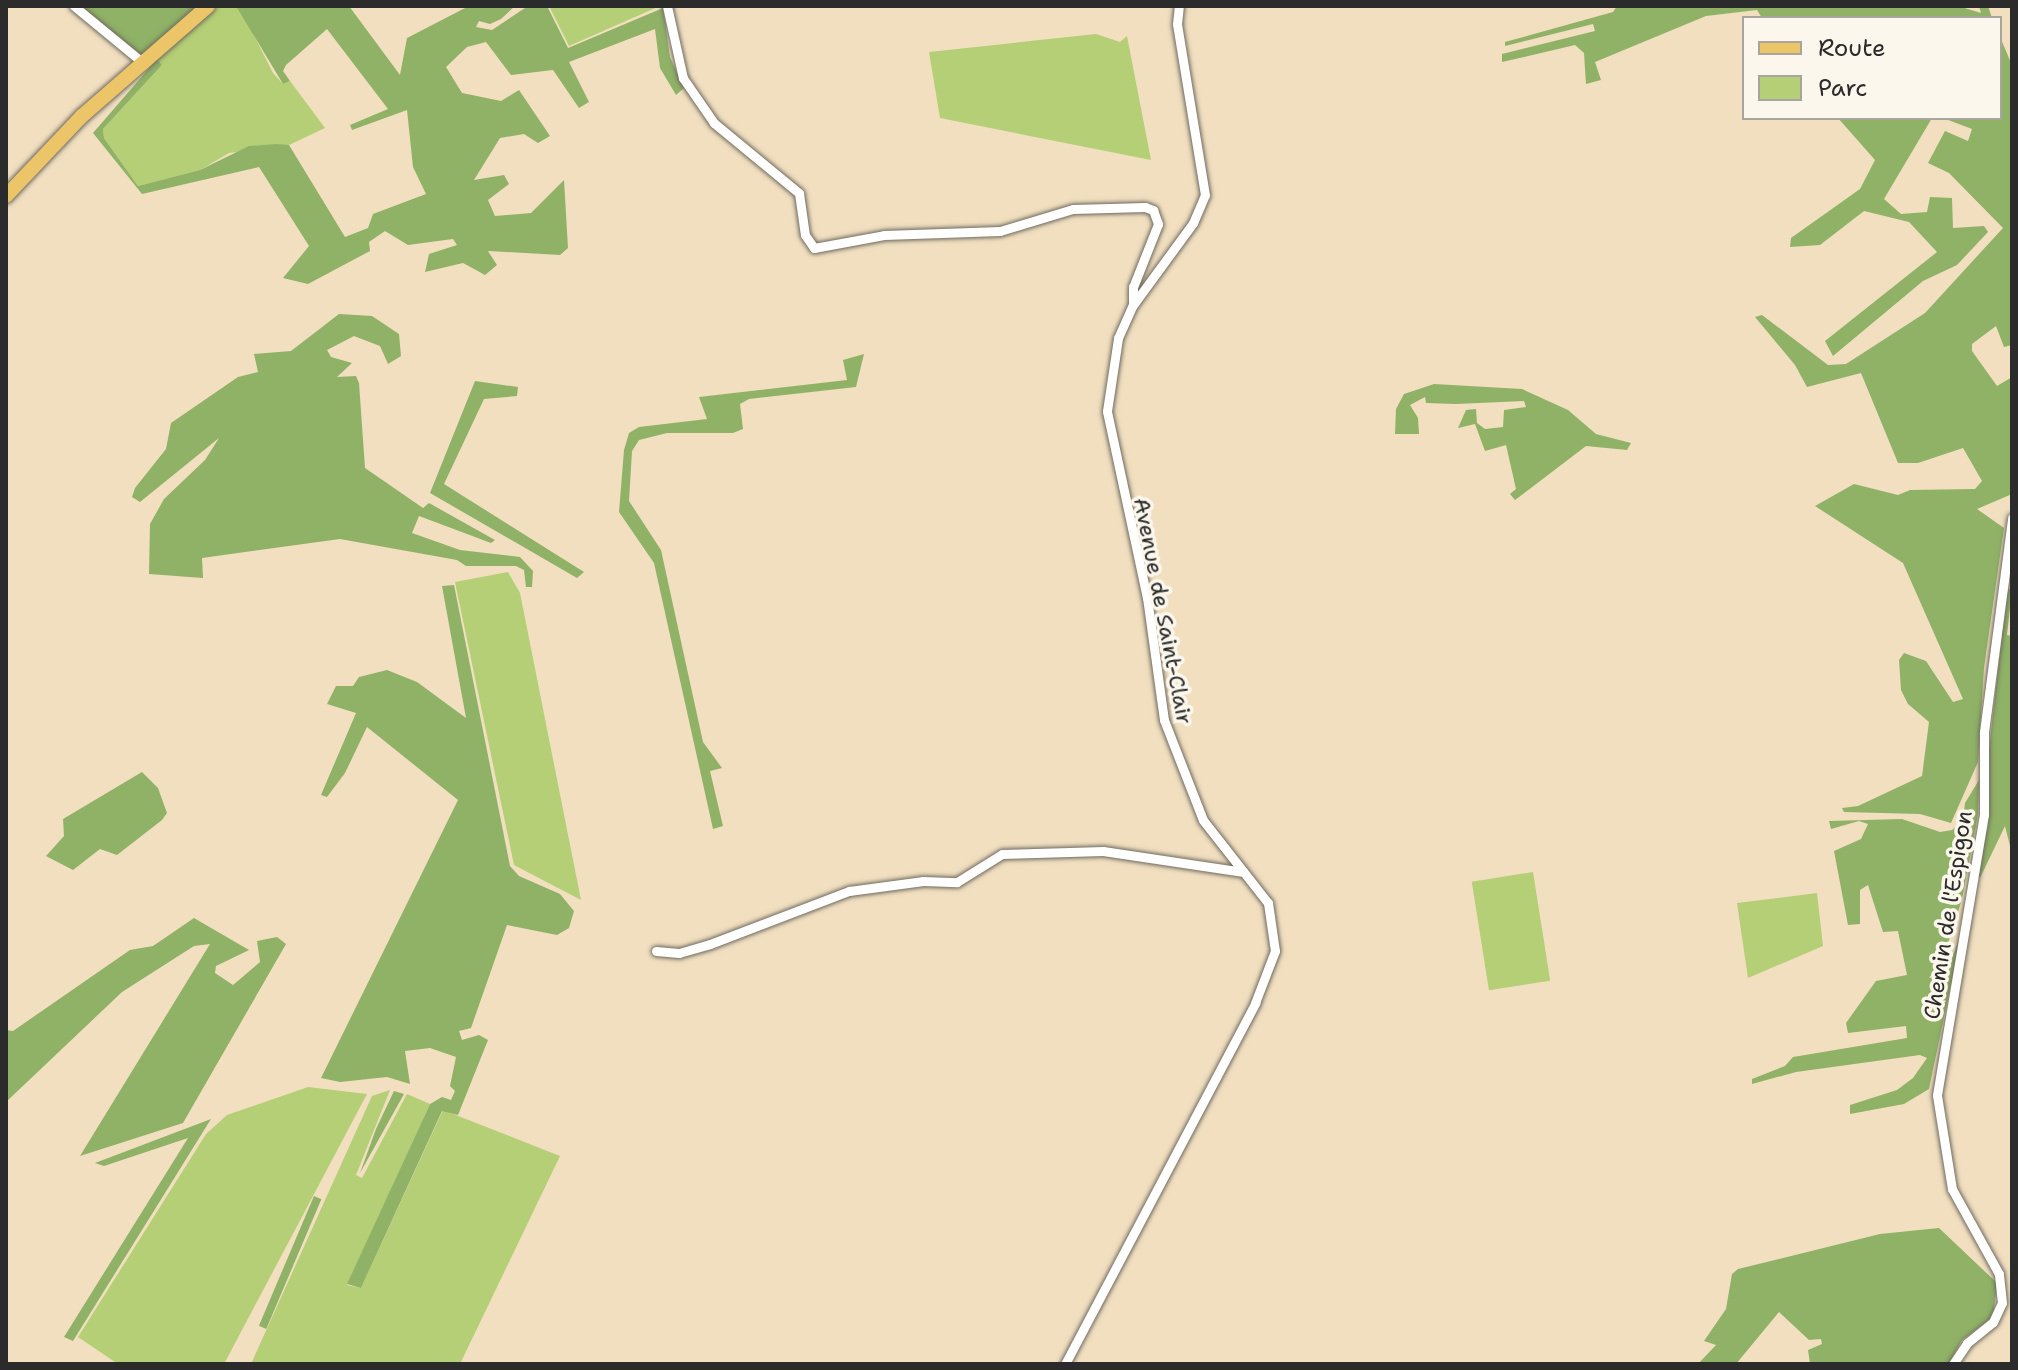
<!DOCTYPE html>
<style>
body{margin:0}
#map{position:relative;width:2018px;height:1370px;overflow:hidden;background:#f1dfc0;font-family:"Shantell Sans",sans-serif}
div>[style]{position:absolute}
.green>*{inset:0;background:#b4cf75;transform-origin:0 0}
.forest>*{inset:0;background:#8fb266;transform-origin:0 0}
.roads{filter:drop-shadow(0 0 2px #706a5f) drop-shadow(0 0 2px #706a5f)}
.street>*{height:9px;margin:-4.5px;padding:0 4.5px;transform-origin:4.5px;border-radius:4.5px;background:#fff}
.primary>*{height:14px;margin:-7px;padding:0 7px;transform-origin:7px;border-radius:7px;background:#ecc569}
span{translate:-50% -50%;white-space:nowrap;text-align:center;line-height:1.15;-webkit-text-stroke:7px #fbf7ec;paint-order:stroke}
.street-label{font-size:22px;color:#2b2b2b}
.frame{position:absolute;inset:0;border:8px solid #2b2b2b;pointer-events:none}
.legend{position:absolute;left:1742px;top:16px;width:260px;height:104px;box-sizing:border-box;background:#fbf7ec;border:2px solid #a8a59f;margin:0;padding:10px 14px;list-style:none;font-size:24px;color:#2b2b2b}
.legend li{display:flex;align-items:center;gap:16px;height:40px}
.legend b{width:40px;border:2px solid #a8a59f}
</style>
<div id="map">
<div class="green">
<i style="clip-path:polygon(218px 6px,240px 8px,273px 73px,283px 84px,290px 81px,325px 128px,289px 145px,229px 153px,200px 170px,138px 186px,104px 138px,103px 129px,162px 65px,157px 59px)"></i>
<i style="clip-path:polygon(549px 6px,660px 6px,569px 46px)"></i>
<i style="clip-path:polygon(1096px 34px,1120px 42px,1127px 36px,1151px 160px,940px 118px,929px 52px)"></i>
<i style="clip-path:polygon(508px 572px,520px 593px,581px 900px,514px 865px,455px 582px)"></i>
<i style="left:1533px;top:872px;width:110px;height:62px;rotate:81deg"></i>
<i style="clip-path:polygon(1817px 893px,1823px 946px,1748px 978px,1737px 903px)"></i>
<i style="clip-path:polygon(308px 1087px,367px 1094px,224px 1364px,118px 1364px,78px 1337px,206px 1134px,227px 1115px)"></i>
<i style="clip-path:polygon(390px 1090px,356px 1175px,362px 1178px,407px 1094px,430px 1104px,347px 1285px,361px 1288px,443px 1110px,560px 1156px,460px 1364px,251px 1364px,372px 1096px)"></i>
</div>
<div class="forest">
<i style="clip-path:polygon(78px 6px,199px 6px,141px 55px)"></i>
<i style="clip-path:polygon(236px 6px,349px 6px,400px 75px,407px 38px,469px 6px,515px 6px,501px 19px,490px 24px,479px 21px,476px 27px,492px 30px,528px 6px,547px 6px,568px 48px,663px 8px,670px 57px,684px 88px,676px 95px,660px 68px,655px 29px,569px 62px,589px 102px,579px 108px,553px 70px,511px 75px,486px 42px,467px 47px,446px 67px,462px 93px,501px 101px,519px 90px,550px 136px,538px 143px,524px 134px,500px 138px,474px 180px,504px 175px,509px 184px,488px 200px,495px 216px,531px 213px,564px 180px,568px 248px,560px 255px,488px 251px,497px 265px,485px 275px,463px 263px,425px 272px,429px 254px,457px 245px,453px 239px,408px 245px,385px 231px,369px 242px,370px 251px,308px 284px,283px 278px,309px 246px,259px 167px,142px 194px,93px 133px,157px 59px,162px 65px,103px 129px,104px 138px,138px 186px,200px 170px,249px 146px,276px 144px,289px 145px,345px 237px,368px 228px,373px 214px,426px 194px,413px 167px,407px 110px,352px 130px,350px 125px,388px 109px,327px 29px,286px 65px,283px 71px,290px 81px,283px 84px)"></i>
<i style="clip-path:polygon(1617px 6px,1958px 6px,1981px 13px,1979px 6px,1988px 6px,1992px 18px,1762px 18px,1757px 10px,1706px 16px,1595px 62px,1601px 80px,1586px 84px,1584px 53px,1575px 45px,1502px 62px,1502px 54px,1595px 31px,1593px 24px,1505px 46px,1505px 42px,1613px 12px)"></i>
<i style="clip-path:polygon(2000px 37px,2012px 65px,2012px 345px,2004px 347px,1996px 326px,1972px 344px,1972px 351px,1997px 386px,2012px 377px,2012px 494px,1977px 509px,2004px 528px,1984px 668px,1978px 762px,1951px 823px,1920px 814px,1844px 812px,1842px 808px,1858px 806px,1922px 776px,1929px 722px,1908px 704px,1901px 690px,1899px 660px,1904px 653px,1926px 661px,1953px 702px,1963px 699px,1903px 563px,1815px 506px,1854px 484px,1898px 495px,1910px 490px,1975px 489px,1982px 481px,1963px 448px,1918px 463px,1898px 463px,1861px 373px,1807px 387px,1795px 365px,1755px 317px,1762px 315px,1828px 365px,1846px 364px,1925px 313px,2003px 228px,1949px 173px,1928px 163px,1945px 131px,1968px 141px,1972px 129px,1943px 118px,2000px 118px)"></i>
<i style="clip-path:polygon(1838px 118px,1932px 118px,1884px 199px,1901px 214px,1927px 212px,1930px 197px,1952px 198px,1953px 228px,1984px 226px,1988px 232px,1957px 265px,1923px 281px,1833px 356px,1825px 341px,1937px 252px,1909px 222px,1864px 211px,1820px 245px,1790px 247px,1791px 238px,1860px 189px,1875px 160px)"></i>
<i style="clip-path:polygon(339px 314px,372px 316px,399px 334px,401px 356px,388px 364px,380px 346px,354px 336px,327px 350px,331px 357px,352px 363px,337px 377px,356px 376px,359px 383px,365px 468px,423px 508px,429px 503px,495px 540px,491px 543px,419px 516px,412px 533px,460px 550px,520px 557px,533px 571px,532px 587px,526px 587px,524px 570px,516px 566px,466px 566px,457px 560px,340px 539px,202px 558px,203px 578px,149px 574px,150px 524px,164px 499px,205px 460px,219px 438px,140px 502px,132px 497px,135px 488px,166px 449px,171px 423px,238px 377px,258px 372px,254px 354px,291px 351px)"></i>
<i style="clip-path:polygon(864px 354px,856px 387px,749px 399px,740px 404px,743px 429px,733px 433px,667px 433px,639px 440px,632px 451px,629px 501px,661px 550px,703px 742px,722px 768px,710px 771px,723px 826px,713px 829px,654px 563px,619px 512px,624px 450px,629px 433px,639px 427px,707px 419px,699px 397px,847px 380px,843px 360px)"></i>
<i style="clip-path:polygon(475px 381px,518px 387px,517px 396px,484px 399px,444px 484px,584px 572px,577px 578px,430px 493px)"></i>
<i style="clip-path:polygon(1434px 384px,1522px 389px,1568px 410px,1596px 434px,1631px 443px,1627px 450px,1586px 446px,1515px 500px,1510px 494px,1516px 489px,1506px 445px,1485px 451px,1475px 424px,1458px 428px,1466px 410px,1476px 409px,1477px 423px,1485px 429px,1503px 427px,1504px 410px,1526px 407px,1524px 401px,1456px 404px,1426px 403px,1425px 397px,1410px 405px,1418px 418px,1419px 434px,1395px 434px,1396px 409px,1404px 394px)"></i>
<i style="clip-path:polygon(454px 585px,510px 866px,519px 876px,560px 894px,574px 911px,569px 928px,557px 935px,507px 925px,471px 1028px,459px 1031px,462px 1040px,479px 1035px,488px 1040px,458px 1115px,442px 1111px,361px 1288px,347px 1284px,430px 1104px,442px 1097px,451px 1100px,455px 1091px,450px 1086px,456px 1057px,430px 1048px,405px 1051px,410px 1084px,387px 1077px,340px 1082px,321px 1078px,458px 800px,367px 727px,345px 773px,327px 797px,321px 795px,356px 713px,327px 704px,336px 686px,353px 686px,359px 677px,387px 670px,417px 682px,466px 718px,442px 586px)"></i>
<i style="clip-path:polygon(2007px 589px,2012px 590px,2007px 635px,2012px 636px,2012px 854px,2005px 826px,1980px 878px,1975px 874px,1988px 826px,1988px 759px)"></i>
<i style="clip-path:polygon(142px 772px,158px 788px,167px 813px,162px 820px,117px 855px,100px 849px,73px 870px,46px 856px,64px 836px,63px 819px)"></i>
<i style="clip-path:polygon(1979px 780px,1978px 814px,1962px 899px,1943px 959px,1929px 978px,1945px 977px,1962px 931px,1929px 1089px,1904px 1104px,1850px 1114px,1850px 1105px,1897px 1090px,1913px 1078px,1927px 1058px,1920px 1055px,1796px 1072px,1752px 1084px,1752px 1079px,1785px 1066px,1793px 1057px,1907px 1038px,1906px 1026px,1848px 1033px,1846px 1023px,1876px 981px,1907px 975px,1898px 931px,1883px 932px,1868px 885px,1860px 890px,1860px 924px,1848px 925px,1834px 851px,1861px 839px,1868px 824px,1859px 821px,1831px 829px,1829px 821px,1902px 819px,1940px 832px,1952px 830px,1963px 820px,1965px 803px)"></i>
<i style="clip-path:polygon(194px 918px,249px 950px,216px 966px,215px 973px,233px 985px,260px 962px,257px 941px,277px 937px,286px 944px,183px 1123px,80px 1156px,210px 944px,194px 946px,122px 992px,6px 1102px,6px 1030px,13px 1031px,130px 950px,153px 946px)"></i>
<i style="clip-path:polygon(394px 1091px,404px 1094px,360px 1173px,376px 1129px)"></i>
<i style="clip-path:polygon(211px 1119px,73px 1341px,64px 1337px,188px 1138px,104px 1166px,95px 1163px)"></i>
<i style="left:314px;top:1196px;width:8px;height:141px;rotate:23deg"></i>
<i style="clip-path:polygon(1939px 1228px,1997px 1283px,1993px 1317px,1962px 1340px,1949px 1364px,1810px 1364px,1808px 1350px,1822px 1344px,1821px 1339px,1809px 1340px,1779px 1312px,1736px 1364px,1698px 1364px,1716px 1345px,1704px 1341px,1726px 1309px,1732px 1274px,1738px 1269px,1880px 1234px)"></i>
</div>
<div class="roads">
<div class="street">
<i style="left:74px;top:6px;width:88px;rotate:39.5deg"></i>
<i style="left:667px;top:6px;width:74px;rotate:77.5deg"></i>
<i style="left:683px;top:78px;width:55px;rotate:55.4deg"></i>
<i style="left:714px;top:123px;width:110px;rotate:39.5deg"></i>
<i style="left:799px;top:193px;width:42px;rotate:81.9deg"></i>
<i style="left:805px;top:235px;width:16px;rotate:55deg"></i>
<i style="left:814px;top:248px;width:71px;rotate:-10.5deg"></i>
<i style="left:884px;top:235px;width:116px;rotate:-2deg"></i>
<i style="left:1000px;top:231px;width:76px;rotate:-16.8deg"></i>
<i style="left:1073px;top:209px;width:72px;rotate:-1.6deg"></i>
<i style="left:1145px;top:207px;width:9px;rotate:21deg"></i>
<i style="left:1153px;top:210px;width:15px;rotate:70deg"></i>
<i style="left:1158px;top:224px;width:68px;rotate:111.6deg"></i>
<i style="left:1133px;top:287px;width:16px;rotate:90deg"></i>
<i style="left:656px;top:951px;width:23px;rotate:5deg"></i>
<i style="left:679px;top:953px;width:32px;rotate:-16deg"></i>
<i style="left:710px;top:944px;width:149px;rotate:-20.9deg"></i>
<i style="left:849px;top:891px;width:75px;rotate:-7.7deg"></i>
<i style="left:923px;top:881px;width:34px;rotate:2deg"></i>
<i style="left:957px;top:882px;width:53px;rotate:-31.9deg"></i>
<i style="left:1002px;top:854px;width:101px;rotate:-1.7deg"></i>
<i style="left:1103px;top:851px;width:142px;rotate:8.5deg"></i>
<i style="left:1065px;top:1364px;width:408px;rotate:-62.2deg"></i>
<i style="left:1255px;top:1003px;width:56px;rotate:-69deg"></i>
<i style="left:1275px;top:951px;width:49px;rotate:-98.3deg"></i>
<i style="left:1268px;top:903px;width:105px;rotate:-128.1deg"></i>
<i style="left:1203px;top:820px;width:107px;rotate:-111.3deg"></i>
<i style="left:1164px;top:720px;width:123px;rotate:-97.9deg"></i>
<i style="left:1147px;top:598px;width:191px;rotate:-102.1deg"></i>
<i style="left:1107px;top:411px;width:74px;rotate:-81.4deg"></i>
<i style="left:1118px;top:338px;width:36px;rotate:-66deg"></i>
<i style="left:1133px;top:305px;width:102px;rotate:-53.8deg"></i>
<i style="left:1193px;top:223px;width:30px;rotate:-67deg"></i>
<i style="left:1205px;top:195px;width:173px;rotate:-99.3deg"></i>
<i style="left:1177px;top:24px;width:18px;rotate:-84deg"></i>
<i style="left:1953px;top:1364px;width:25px;rotate:-56deg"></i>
<i style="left:1967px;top:1343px;width:33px;rotate:-39deg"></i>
<i style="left:1993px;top:1322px;width:21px;rotate:-65deg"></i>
<i style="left:2002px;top:1303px;width:29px;rotate:-96deg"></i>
<i style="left:1999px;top:1274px;width:97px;rotate:-118.9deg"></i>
<i style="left:1952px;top:1189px;width:95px;rotate:-99.1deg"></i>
<i style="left:1937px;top:1095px;width:284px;rotate:-80.5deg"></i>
<i style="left:1984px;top:815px;width:83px;rotate:-90deg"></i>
<i style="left:1984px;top:732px;width:216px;rotate:-82.5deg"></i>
</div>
<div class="primary">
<i style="left:6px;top:196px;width:110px;rotate:-46.5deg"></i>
<i style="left:82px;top:116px;width:167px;rotate:-41.1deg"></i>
</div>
</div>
<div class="street-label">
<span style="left:1163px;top:611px;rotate:79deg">Avenue de Saint-Clair</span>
<span style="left:1948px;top:915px;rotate:-81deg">Chemin de l'Espigon</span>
</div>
<div class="frame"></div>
<ul class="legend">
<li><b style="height:10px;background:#ecc569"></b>Route</li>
<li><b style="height:22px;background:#b4cf75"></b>Parc</li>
</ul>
</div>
